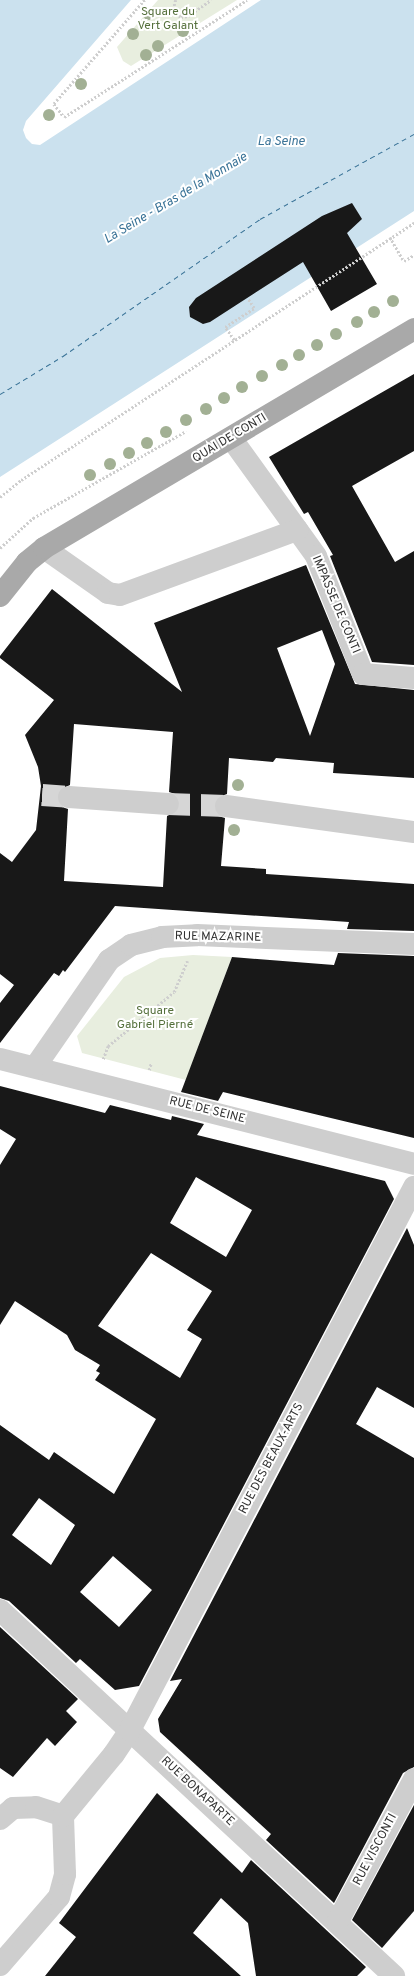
<!DOCTYPE html>
<meta charset="utf-8">
<style>
body{margin:0}
#map{position:relative;width:414px;height:1976px;overflow:hidden;background:#fff;font-family:Overpass,sans-serif}
div>[style]{position:absolute}
.green>*{inset:0;background:#e8eedf}
.water>*{inset:0;background:#cbe1ee}
.ferry>*{height:1px;margin-top:-0.5px;transform-origin:0;background:repeating-linear-gradient(90deg,#3b7498 0 5px,transparent 0 9px)}
.building>*{inset:0;background:#181818}
.minor-tunnel>*{height:22px;margin-top:-11px;transform-origin:0;background:repeating-linear-gradient(90deg,#d6d6d6 0 22px,transparent 0 33px)}
.path>*{height:2.5px;margin-top:-1.25px;transform-origin:0;background:repeating-linear-gradient(90deg,#cecece 0 2px,transparent 0 4px)}
.minor>*{height:22px;margin:-11px;padding:0 11px;transform-origin:11px;border-radius:11px;background:#cecece}
.major>*{height:22px;margin:-11px;padding:0 11px;transform-origin:11px;border-radius:11px;background:#a9a9a9}
.trees>*{width:12px;height:12px;margin:-6px;border-radius:50%;background:#a2b094}
span{translate:-50% -50%;white-space:nowrap;text-align:center;line-height:1.15;-webkit-text-stroke:4px #fff;paint-order:stroke}
.park-label{font-size:12px;color:#55703c}
.street-label{font-size:12px;color:#313131}
.water-label{font-size:13px;color:#3b7498;font-style:italic}
</style>
<div id="map">
<div class="green">
<i style="clip-path:polygon(158px 0,237px 0,131px 66px,123px 61px,117px 47px)"></i>
<i style="clip-path:polygon(193px 955px,232px 957px,186px 1080px,82px 1053px,77px 1036px,124px 977px,160px 958px)"></i>
</div>
<div class="water">
<i style="clip-path:polygon(0 0,131px 0,26px 121px,23px 130px,26px 138px,32px 144px,40px 145px,261px 0,414px 0,414px 211px,0 477px)"></i>
</div>
<div class="ferry">
<i style="left:0;top:394px;width:74px;rotate:-31.1deg"></i>
<i style="left:63px;top:356px;width:240px;rotate:-34.8deg"></i>
<i style="left:260px;top:219px;width:176px;rotate:-28.9deg"></i>
</div>
<div class="building">
<i style="clip-path:polygon(352px 203px,362px 219px,347px 233px,377px 284px,331px 311px,303px 262px,210px 322px,203px 324px,190px 317px,189px 307px,196px 298px,322px 216px)"></i>
<i style="clip-path:polygon(414px 374px,414px 451px,352px 486px,395px 562px,414px 551px,414px 665px,372px 662px,330px 556px,333px 555px,308px 512px,304px 514px,269px 457px)"></i>
<i style="clip-path:polygon(evenodd,306px 565px,355px 684px,414px 690px,414px 778px,333px 773px,334px 763px,276px 758px,273px 762px,229px 758px,227px 794px,216px 798px,214px 805px,218px 816px,225px 818px,221px 866px,266px 869px,266px 874px,414px 884px,414px 931px,347px 929px,349px 922px,115px 906px,65px 972px,63px 970px,59px 976px,54px 973px,0 1043px,0 1003px,14px 985px,0 974px,0 853px,12px 862px,36px 830px,41px 786px,38px 767px,25px 735px,54px 700px,0 658px,0 656px,52px 589px,182px 692px,154px 623px,306px 565px,322px 630px,335px 664px,310px 736px,277px 648px,322px 630px,306px 565px,74px 724px,173px 732px,169px 792px,175px 794px,180px 804px,178px 811px,167px 816px,163px 887px,64px 881px,68px 809px,62px 807px,57px 797px,59px 790px,70px 785px,74px 724px)"></i>
<i style="clip-path:polygon(338px 953px,414px 956px,414px 1138px,223px 1092px,218px 1101px,181px 1092px,232px 957px,334px 965px)"></i>
<i style="clip-path:polygon(evenodd,0 1086px,105px 1113px,110px 1105px,171px 1120px,172px 1116px,204px 1124px,197px 1135px,385px 1181px,394px 1199px,139px 1686px,115px 1690px,80px 1659px,76px 1663px,9px 1601px,0 1598px,0 1425px,49px 1460px,54px 1452px,114px 1494px,156px 1419px,95px 1380px,100px 1373px,96px 1371px,100px 1365px,75px 1350px,67px 1335px,15px 1301px,0 1325px,0 1165px,16px 1139px,0 1129px,0 1086px,196px 1177px,252px 1210px,226px 1257px,170px 1223px,196px 1177px,0 1086px,151px 1253px,212px 1291px,187px 1330px,202px 1339px,180px 1378px,98px 1326px,151px 1253px,0 1086px,39px 1498px,75px 1525px,51px 1565px,12px 1535px,39px 1498px,0 1086px,113px 1556px,152px 1590px,119px 1627px,80px 1592px,113px 1556px)"></i>
<i style="clip-path:polygon(407px 1228px,414px 1245px,414px 1408px,377px 1387px,356px 1424px,414px 1458px,414px 1767px,403px 1773px,334px 1903px,266px 1840px,271px 1834px,160px 1732px,158px 1719px,182px 1679px,170px 1681px)"></i>
<i style="clip-path:polygon(0 1627px,78px 1699px,66px 1711px,77px 1722px,55px 1746px,47px 1738px,13px 1777px,0 1768px)"></i>
<i style="clip-path:polygon(157px 1793px,242px 1873px,251px 1860px,366px 1967px,357px 1976px,256px 1976px,248px 1923px,221px 1898px,193px 1933px,241px 1976px,45px 1976px,76px 1937px,59px 1923px)"></i>
<i style="clip-path:polygon(414px 1805px,414px 1911px,382px 1948px,352px 1920px)"></i>
</div>
<div class="minor-tunnel">
<i style="left:42px;top:795px;width:27px;rotate:4deg"></i>
<i style="left:168px;top:804px;width:58px;rotate:2deg"></i>
</div>
<div class="path">
<i style="left:145px;top:0;width:138px;rotate:131.2deg"></i>
<i style="left:54px;top:104px;width:16px;rotate:52deg"></i>
<i style="left:64px;top:117px;width:217px;rotate:-32.6deg"></i>
<i style="left:176px;top:0;width:7px;rotate:106deg"></i>
<i style="left:174px;top:7px;width:6px;rotate:72deg"></i>
<i style="left:176px;top:13px;width:6px;rotate:39deg"></i>
<i style="left:181px;top:17px;width:7px;rotate:-8deg"></i>
<i style="left:188px;top:16px;width:28px;rotate:-35deg"></i>
<i style="left:390px;top:237px;width:28px;rotate:60deg"></i>
<i style="left:404px;top:261px;width:12px;rotate:-31deg"></i>
<i style="left:234px;top:340px;width:16px;rotate:-125deg"></i>
<i style="left:225px;top:327px;width:35px;rotate:-33deg"></i>
<i style="left:254px;top:308px;width:11px;rotate:-124deg"></i>
<i style="left:0;top:497px;width:27px;rotate:-39deg"></i>
<i style="left:21px;top:480px;width:470px;rotate:-33.2deg"></i>
<i style="left:0;top:548px;width:45px;rotate:-42.3deg"></i>
<i style="left:33px;top:518px;width:176px;rotate:-29.6deg"></i>
<i style="left:103px;top:1059px;width:14px;rotate:-69deg"></i>
<i style="left:108px;top:1046px;width:85px;rotate:-39.3deg"></i>
<i style="left:174px;top:992px;width:34px;rotate:-67deg"></i>
<i style="left:149px;top:1070px;width:7px;rotate:-74deg"></i>
</div>
<div class="minor">
<i style="left:231px;top:438px;width:145px;rotate:54.2deg"></i>
<i style="left:316px;top:556px;width:127px;rotate:68.3deg"></i>
<i style="left:363px;top:674px;width:51px;rotate:4.5deg"></i>
<i style="left:44px;top:548px;width:78px;rotate:35.1deg"></i>
<i style="left:108px;top:593px;width:12px;rotate:9deg"></i>
<i style="left:120px;top:595px;width:189px;rotate:-20.2deg"></i>
<i style="left:69px;top:797px;width:99px;rotate:4deg"></i>
<i style="left:226px;top:806px;width:190px;rotate:7.9deg"></i>
<i style="left:0;top:1059px;width:427px;rotate:14.2deg"></i>
<i style="left:35px;top:1067px;width:130px;rotate:-55.3deg"></i>
<i style="left:109px;top:960px;width:27px;rotate:-34deg"></i>
<i style="left:131px;top:945px;width:32px;rotate:-14deg"></i>
<i style="left:162px;top:937px;width:35px;rotate:-3deg"></i>
<i style="left:197px;top:935px;width:217px;rotate:2.4deg"></i>
<i style="left:0;top:1610px;width:538px;rotate:42.89deg"></i>
<i style="left:0;top:1819px;width:17px;rotate:-40deg"></i>
<i style="left:13px;top:1808px;width:23px;rotate:-2deg"></i>
<i style="left:36px;top:1807px;width:28px;rotate:18deg"></i>
<i style="left:338px;top:1921px;width:161px;rotate:-61.8deg"></i>
<i style="left:0;top:1965px;width:90px;rotate:-49.1deg"></i>
<i style="left:59px;top:1897px;width:24px;rotate:-75deg"></i>
<i style="left:65px;top:1874px;width:58px;rotate:-92deg"></i>
<i style="left:63px;top:1816px;width:80px;rotate:-50.6deg"></i>
<i style="left:114px;top:1754px;width:29px;rotate:-56deg"></i>
<i style="left:130px;top:1730px;width:613px;rotate:-62.39deg"></i>
</div>
<div class="major">
<i style="left:0;top:596px;width:43px;rotate:-51.5deg"></i>
<i style="left:27px;top:562px;width:22px;rotate:-39deg"></i>
<i style="left:44px;top:548px;width:430px;rotate:-30.6deg"></i>
</div>
<div class="trees">
<i style="left:149px;top:14px"></i>
<i style="left:183px;top:31px"></i>
<i style="left:133px;top:34px"></i>
<i style="left:158px;top:46px"></i>
<i style="left:146px;top:55px"></i>
<i style="left:81px;top:84px"></i>
<i style="left:49px;top:115px"></i>
<i style="left:393px;top:301px"></i>
<i style="left:374px;top:312px"></i>
<i style="left:357px;top:322px"></i>
<i style="left:336px;top:334px"></i>
<i style="left:317px;top:345px"></i>
<i style="left:299px;top:355px"></i>
<i style="left:282px;top:365px"></i>
<i style="left:262px;top:376px"></i>
<i style="left:242px;top:387px"></i>
<i style="left:224px;top:398px"></i>
<i style="left:206px;top:409px"></i>
<i style="left:186px;top:420px"></i>
<i style="left:166px;top:432px"></i>
<i style="left:147px;top:443px"></i>
<i style="left:129px;top:453px"></i>
<i style="left:110px;top:464px"></i>
<i style="left:90px;top:475px"></i>
<i style="left:238px;top:785px"></i>
<i style="left:234px;top:830px"></i>
</div>
<div class="park-label">
<span style="left:168px;top:20px">Square du<br>Vert Galant</span>
<span style="left:155px;top:1019px">Square<br>Gabriel Pierné</span>
</div>
<div class="street-label">
<span style="left:230px;top:439px;rotate:-31deg">QUAI DE CONTI</span>
<span style="left:335px;top:605px;rotate:67deg">IMPASSE DE CONTI</span>
<span style="left:218px;top:938px;rotate:1deg">RUE MAZARINE</span>
<span style="left:207px;top:1111px;rotate:14deg">RUE DE SEINE</span>
<span style="left:272px;top:1459px;rotate:-62deg">RUE DES BEAUX-ARTS</span>
<span style="left:197px;top:1792px;rotate:43deg">RUE BONAPARTE</span>
<span style="left:376px;top:1850px;rotate:-62deg">RUE VISCONTI</span>
</div>
<div class="water-label">
<span style="left:281px;top:142px">La Seine</span>
<span style="left:176px;top:199px;rotate:-31deg">La Seine - Bras de la Monnaie</span>
</div>
</div>
